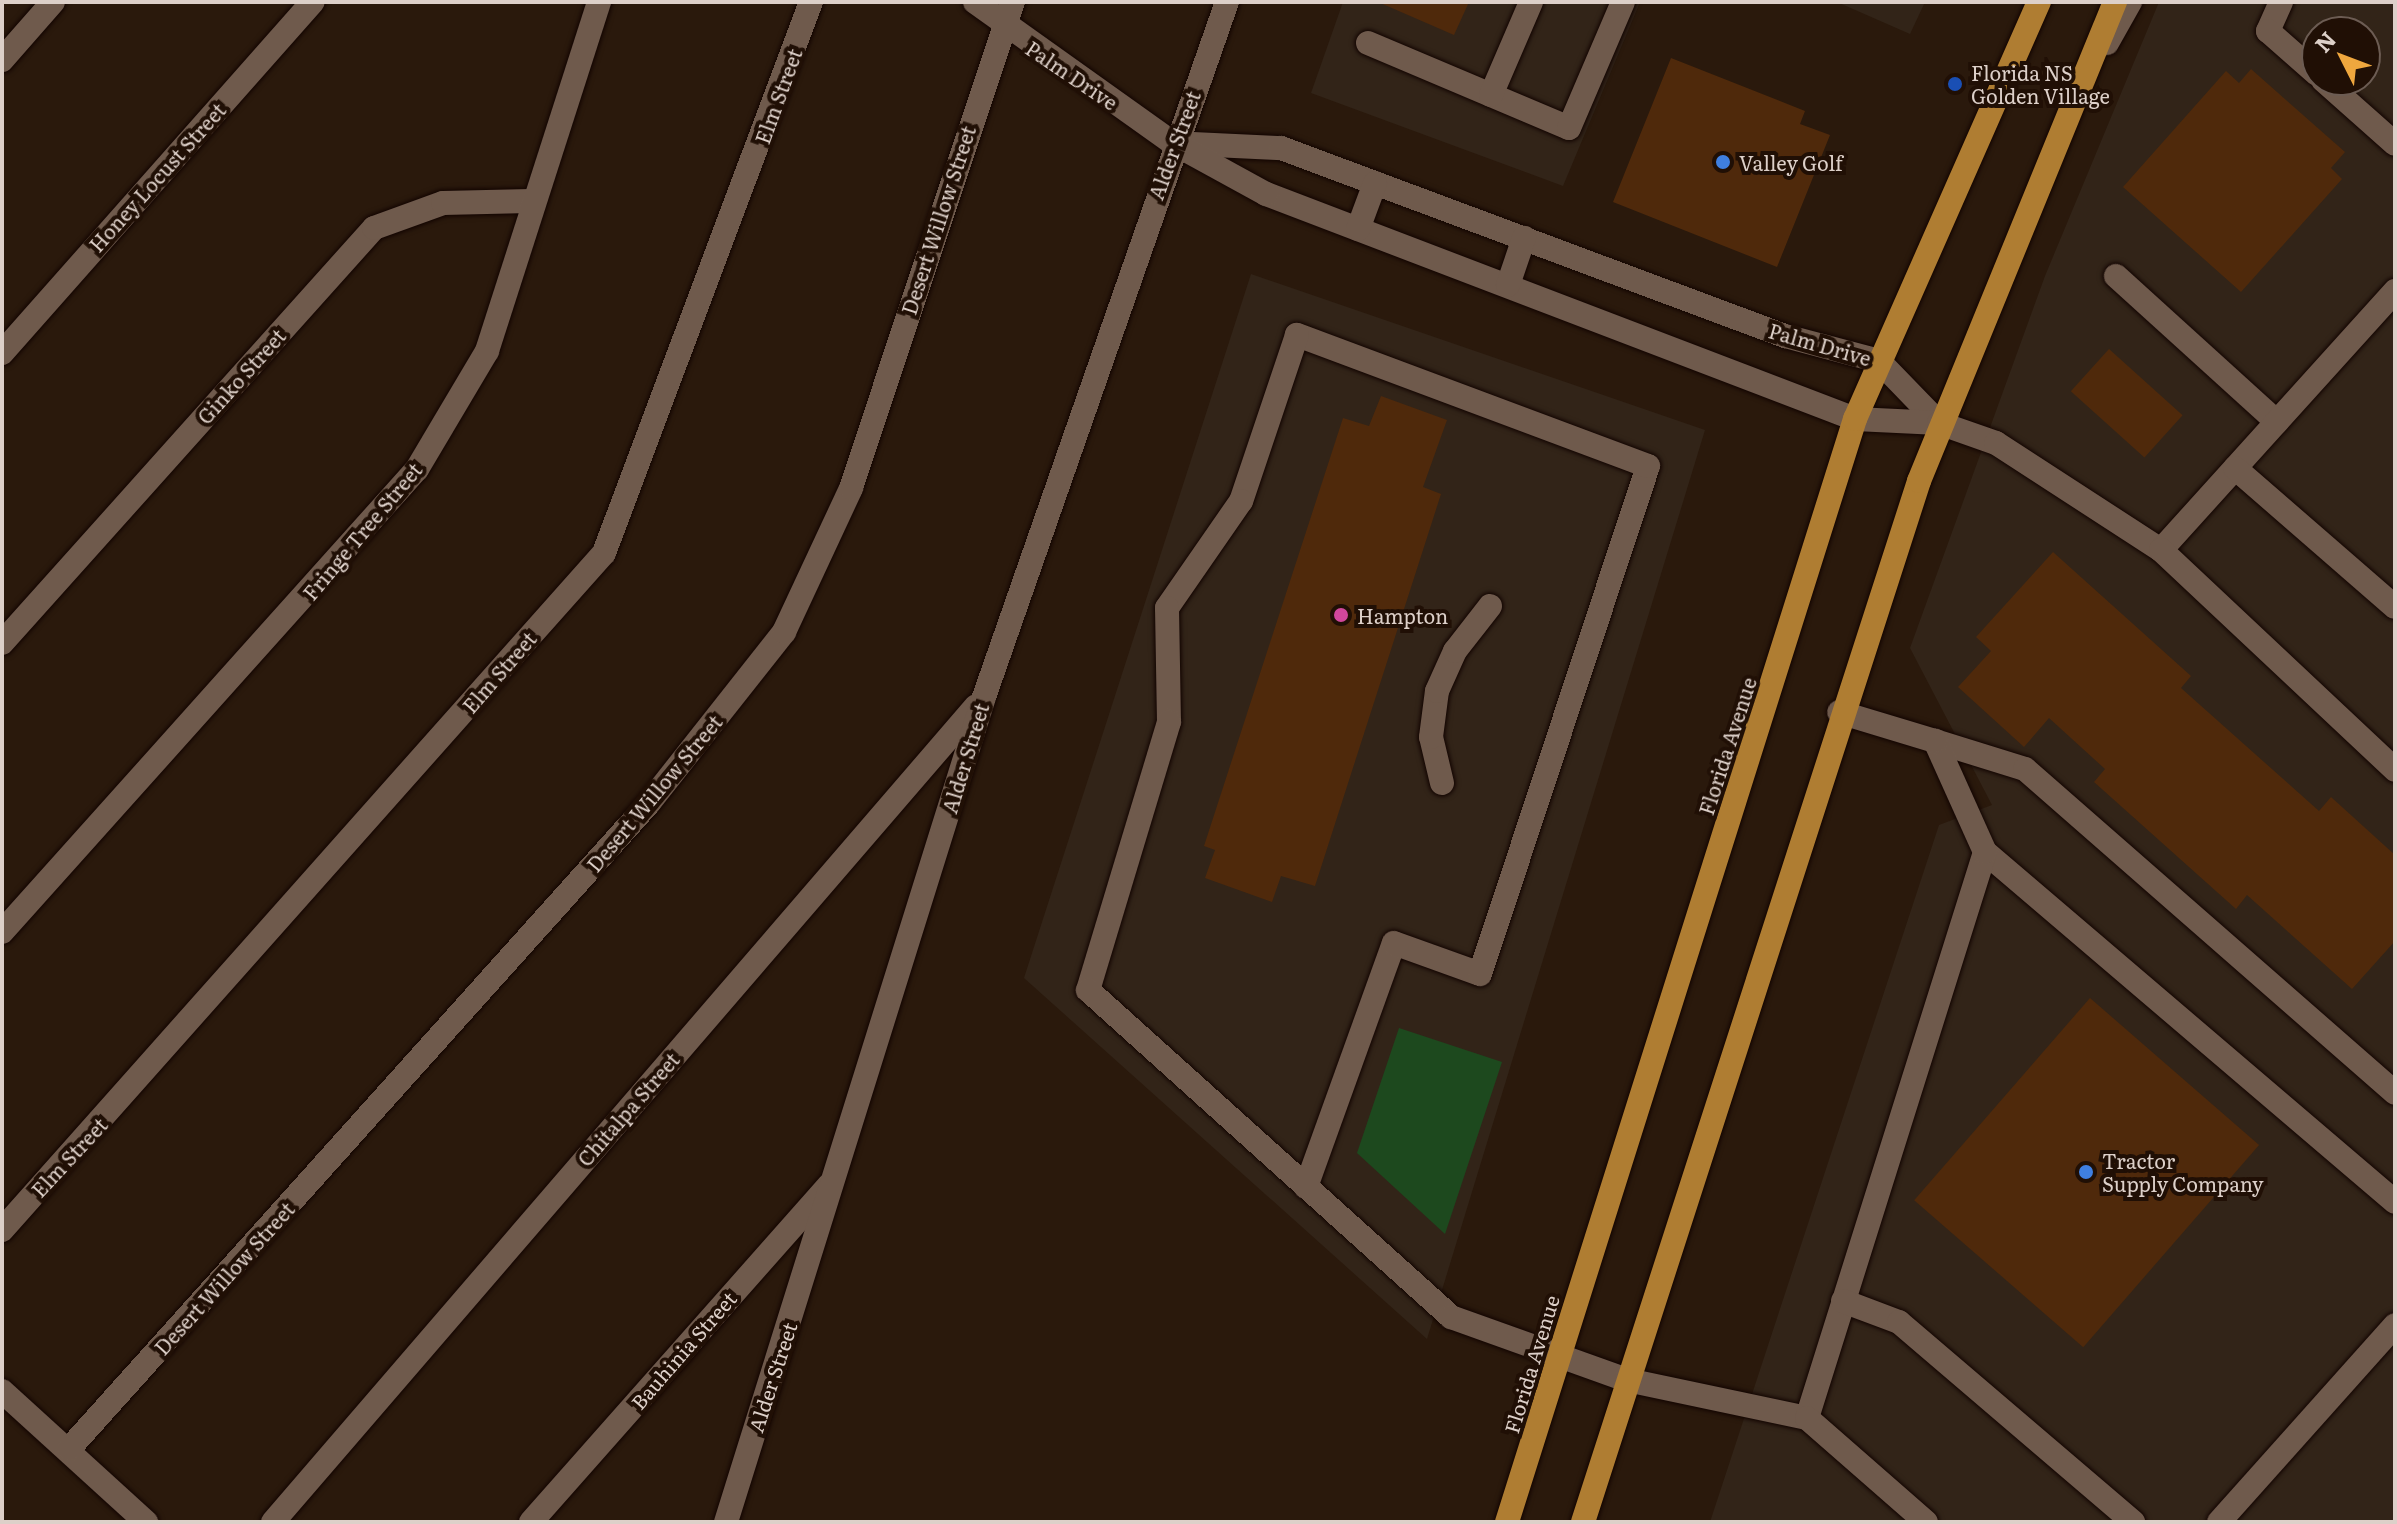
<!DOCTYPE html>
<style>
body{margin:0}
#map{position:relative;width:2397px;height:1524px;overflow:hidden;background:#2a190c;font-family:Literata,serif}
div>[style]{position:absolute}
.commercial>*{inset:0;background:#322418}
.green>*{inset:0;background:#1d491e}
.building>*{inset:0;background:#4f290b;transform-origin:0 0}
.roads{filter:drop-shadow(0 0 2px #120400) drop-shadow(0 0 2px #120400)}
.minor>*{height:24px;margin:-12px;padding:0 12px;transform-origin:12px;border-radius:12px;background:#6f5a4c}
.highway>*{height:24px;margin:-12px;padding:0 12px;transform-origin:12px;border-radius:12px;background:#af7d32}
.dots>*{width:22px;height:22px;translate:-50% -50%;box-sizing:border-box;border:4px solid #200f05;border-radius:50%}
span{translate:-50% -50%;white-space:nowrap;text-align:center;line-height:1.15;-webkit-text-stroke:8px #200f05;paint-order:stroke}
.poi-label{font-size:20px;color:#ddd0c9}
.left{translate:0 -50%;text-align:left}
.street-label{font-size:20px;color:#ddd0c9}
.frame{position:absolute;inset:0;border:4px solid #ddd0c9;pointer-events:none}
.north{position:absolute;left:2301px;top:16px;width:80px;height:80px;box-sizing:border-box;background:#200f05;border:2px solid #6c5c53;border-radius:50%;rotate:312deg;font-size:22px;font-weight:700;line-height:32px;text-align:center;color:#ddd0c9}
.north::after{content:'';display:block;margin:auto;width:28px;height:36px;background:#efa73e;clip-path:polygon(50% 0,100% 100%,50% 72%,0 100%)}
</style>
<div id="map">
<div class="commercial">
<i style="clip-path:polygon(1343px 2px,1640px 2px,1563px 186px,1311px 93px)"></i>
<i style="clip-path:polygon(1837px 2px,1925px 2px,1910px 34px)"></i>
<i style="clip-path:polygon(evenodd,2159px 2px,2395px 2px,2395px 1522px,1710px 1522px,1939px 825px,1992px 805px,1910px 648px,2045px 276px,2159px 2px,2317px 32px,2365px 32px,2365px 80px,2317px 80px,2317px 32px)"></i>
<i style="clip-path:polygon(1251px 274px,1705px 430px,1427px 1339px,1024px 978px)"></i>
</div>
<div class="green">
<i style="clip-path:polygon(1399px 1028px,1502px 1062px,1445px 1234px,1357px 1153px)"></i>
</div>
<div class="building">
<i style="clip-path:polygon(1378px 2px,1469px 2px,1454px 35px)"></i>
<i style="clip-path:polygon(1671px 58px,1805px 111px,1800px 124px,1830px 135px,1777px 267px,1613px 202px)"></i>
<i style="clip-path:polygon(2251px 69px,2345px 152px,2331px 168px,2342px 179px,2241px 292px,2123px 187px,2226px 71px,2239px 83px)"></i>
<i style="left:2109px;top:349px;width:99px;height:57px;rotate:42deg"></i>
<i style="clip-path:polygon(1381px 396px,1447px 420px,1423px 487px,1441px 494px,1315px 886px,1281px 876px,1272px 902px,1205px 878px,1215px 850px,1204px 846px,1343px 418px,1369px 426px)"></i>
<i style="clip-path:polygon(2053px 552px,2191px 676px,2181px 688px,2319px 811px,2331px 797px,2395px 855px,2395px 941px,2352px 989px,2247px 895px,2236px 909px,2094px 782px,2105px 769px,2049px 718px,2024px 747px,1958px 687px,1991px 651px,1976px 637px)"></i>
<i style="left:2090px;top:998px;width:224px;height:268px;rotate:41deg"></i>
</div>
<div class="roads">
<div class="minor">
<i style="left:975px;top:2px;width:243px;rotate:35.5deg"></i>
<i style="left:2281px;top:2px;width:32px;rotate:114deg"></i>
<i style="left:2268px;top:31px;width:65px;rotate:41.3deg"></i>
<i style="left:1368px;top:43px;width:218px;rotate:22.9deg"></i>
<i style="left:1569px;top:128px;width:137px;rotate:-66.8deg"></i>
<i style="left:2107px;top:43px;width:47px;rotate:-60.7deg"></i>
<i style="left:2px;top:60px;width:77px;rotate:-48.7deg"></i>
<i style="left:2323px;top:80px;width:96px;rotate:41.6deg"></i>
<i style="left:1491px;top:95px;width:101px;rotate:-66.7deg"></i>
<i style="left:1173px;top:143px;width:108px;rotate:2.7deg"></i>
<i style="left:1281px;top:148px;width:538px;rotate:20.46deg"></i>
<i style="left:1785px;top:336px;width:97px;rotate:14.9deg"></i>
<i style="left:1879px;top:361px;width:86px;rotate:45.9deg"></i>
<i style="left:1939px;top:423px;width:84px;rotate:-177.3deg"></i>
<i style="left:1855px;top:419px;width:631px;rotate:-159.09deg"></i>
<i style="left:1266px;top:194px;width:106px;rotate:-151.3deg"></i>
<i style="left:1358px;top:229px;width:49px;rotate:-69.7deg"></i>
<i style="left:2116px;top:276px;width:217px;rotate:42.2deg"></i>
<i style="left:1508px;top:285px;width:50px;rotate:-71.2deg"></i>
<i style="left:2px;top:353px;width:469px;rotate:-48.5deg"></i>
<i style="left:1939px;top:423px;width:60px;rotate:19.3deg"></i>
<i style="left:1996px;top:443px;width:197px;rotate:33deg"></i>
<i style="left:2161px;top:550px;width:349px;rotate:-47.9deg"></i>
<i style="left:2235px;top:468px;width:212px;rotate:41deg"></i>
<i style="left:2161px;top:550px;width:321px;rotate:43.2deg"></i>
<i style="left:2px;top:643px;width:557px;rotate:-48.13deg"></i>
<i style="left:374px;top:228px;width:73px;rotate:-19.9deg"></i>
<i style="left:443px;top:203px;width:87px;rotate:-1.3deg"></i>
<i style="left:1935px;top:741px;width:94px;rotate:17.3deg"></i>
<i style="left:2025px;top:769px;width:492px;rotate:41.2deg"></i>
<i style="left:1442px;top:783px;width:47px;rotate:-103.4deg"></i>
<i style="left:1431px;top:737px;width:46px;rotate:-82.6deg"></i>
<i style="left:1437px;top:691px;width:44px;rotate:-65.8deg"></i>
<i style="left:1455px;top:651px;width:57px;rotate:-52.1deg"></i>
<i style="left:1985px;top:852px;width:539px;rotate:40.49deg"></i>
<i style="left:2px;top:932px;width:622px;rotate:-48.13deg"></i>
<i style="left:417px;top:469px;width:137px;rotate:-59.3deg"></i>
<i style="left:487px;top:351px;width:367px;rotate:-72.2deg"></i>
<i style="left:1306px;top:1187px;width:259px;rotate:-70.2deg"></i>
<i style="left:1394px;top:943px;width:91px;rotate:19.8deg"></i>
<i style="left:1480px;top:974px;width:535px;rotate:-71.7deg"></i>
<i style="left:1648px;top:466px;width:375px;rotate:-159.5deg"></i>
<i style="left:1297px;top:335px;width:175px;rotate:108.6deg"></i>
<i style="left:1241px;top:501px;width:130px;rotate:124.7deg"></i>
<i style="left:1167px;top:608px;width:114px;rotate:89deg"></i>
<i style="left:1169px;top:722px;width:280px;rotate:106.8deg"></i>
<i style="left:1088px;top:990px;width:489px;rotate:42deg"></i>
<i style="left:1451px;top:1317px;width:187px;rotate:19.7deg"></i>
<i style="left:1627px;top:1380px;width:184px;rotate:11.9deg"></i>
<i style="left:1807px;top:1418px;width:593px;rotate:-72.54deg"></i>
<i style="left:1985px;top:852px;width:122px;rotate:-114.2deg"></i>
<i style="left:1935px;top:741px;width:100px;rotate:-163.2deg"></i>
<i style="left:2px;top:1230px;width:906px;rotate:-48.36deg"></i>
<i style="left:604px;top:553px;width:589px;rotate:-69.41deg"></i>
<i style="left:1843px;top:1301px;width:60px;rotate:20.6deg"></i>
<i style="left:1899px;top:1322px;width:308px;rotate:40.5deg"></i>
<i style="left:2px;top:1391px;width:195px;rotate:42.3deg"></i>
<i style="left:1807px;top:1418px;width:158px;rotate:41.2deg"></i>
<i style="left:69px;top:1449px;width:868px;rotate:-48.08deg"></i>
<i style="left:649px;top:803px;width:218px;rotate:-51.7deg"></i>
<i style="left:784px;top:632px;width:159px;rotate:-65deg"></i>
<i style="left:851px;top:488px;width:512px;rotate:-71.57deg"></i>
<i style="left:273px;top:1522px;width:1077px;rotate:-49.25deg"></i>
<i style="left:531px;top:1522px;width:450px;rotate:-48.5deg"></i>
<i style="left:726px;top:1522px;width:864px;rotate:-72.63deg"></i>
<i style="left:984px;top:697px;width:736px;rotate:-70.73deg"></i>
<i style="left:2219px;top:1522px;width:264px;rotate:-48.2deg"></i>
</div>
<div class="highway">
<i style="left:1507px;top:1522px;width:1157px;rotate:-72.49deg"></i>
<i style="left:1855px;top:419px;width:456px;rotate:-66.2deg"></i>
<i style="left:1583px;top:1522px;width:1094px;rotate:-72.11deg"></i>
<i style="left:1919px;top:481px;width:518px;rotate:-67.75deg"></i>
</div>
</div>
<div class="dots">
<i style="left:1955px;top:84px;background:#1a4fb4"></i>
<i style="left:1723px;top:162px;background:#3f7fe0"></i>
<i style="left:1341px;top:615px;background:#d1479c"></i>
<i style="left:2086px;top:1172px;background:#3f7fe0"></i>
</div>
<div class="poi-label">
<span class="left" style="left:1971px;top:84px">Florida NS<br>Golden Village</span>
<span class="left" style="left:1739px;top:162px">Valley Golf</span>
<span class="left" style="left:1357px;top:615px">Hampton</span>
<span class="left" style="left:2102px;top:1172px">Tractor<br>Supply Company</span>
</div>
<div class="street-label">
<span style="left:1072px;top:75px;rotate:34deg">Palm Drive</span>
<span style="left:778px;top:96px;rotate:-70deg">Elm Street</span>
<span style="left:1174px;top:145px;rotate:-70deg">Alder Street</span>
<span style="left:157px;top:177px;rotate:-48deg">Honey Locust Street</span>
<span style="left:938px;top:220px;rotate:-72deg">Desert Willow Street</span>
<span style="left:1820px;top:344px;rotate:16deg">Palm Drive</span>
<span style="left:241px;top:376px;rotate:-48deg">Ginko Street</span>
<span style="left:362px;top:531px;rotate:-50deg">Fringe Tree Street</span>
<span style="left:499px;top:672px;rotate:-49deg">Elm Street</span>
<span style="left:1727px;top:746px;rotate:-72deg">Florida Avenue</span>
<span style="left:965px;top:758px;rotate:-73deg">Alder Street</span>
<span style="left:654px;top:793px;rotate:-50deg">Desert Willow Street</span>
<span style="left:628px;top:1109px;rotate:-49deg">Chitalpa Street</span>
<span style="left:69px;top:1157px;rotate:-47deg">Elm Street</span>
<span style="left:224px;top:1278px;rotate:-48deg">Desert Willow Street</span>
<span style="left:683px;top:1350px;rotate:-49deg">Bauhinia Street</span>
<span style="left:1531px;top:1364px;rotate:-73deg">Florida Avenue</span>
<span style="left:772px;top:1377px;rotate:-72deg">Alder Street</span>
</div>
<div class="frame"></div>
<div class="north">N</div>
</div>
